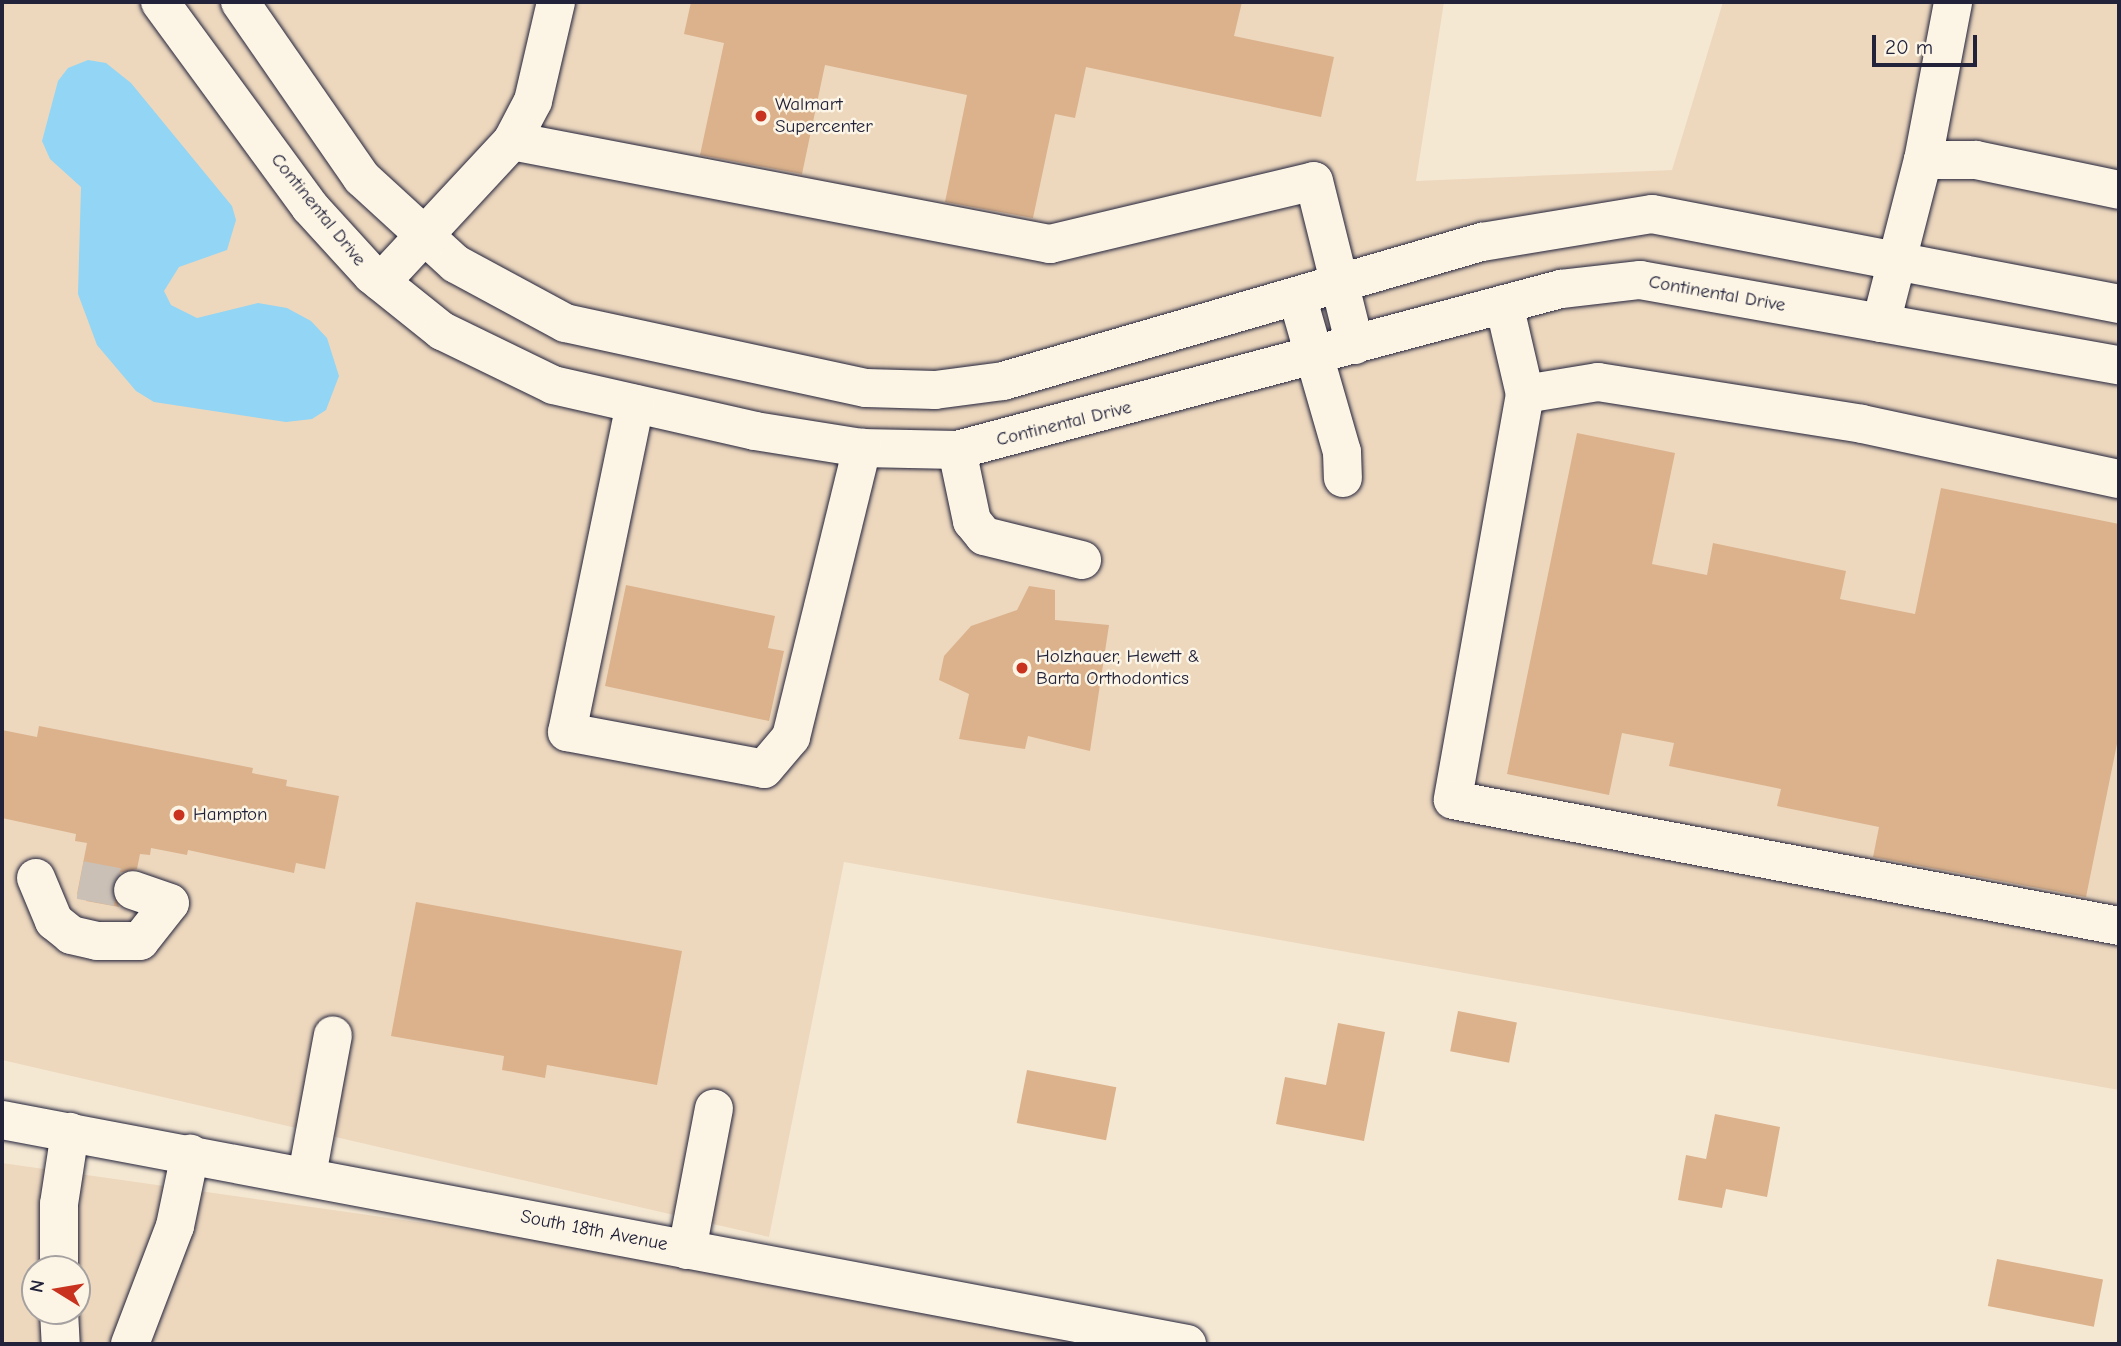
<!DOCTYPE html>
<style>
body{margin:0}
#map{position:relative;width:2121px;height:1346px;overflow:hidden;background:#f5e8d3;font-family:"Comic Neue",sans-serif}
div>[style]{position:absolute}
.built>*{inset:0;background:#edd8be}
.water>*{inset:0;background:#92d5f4}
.building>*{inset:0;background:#dbb28c;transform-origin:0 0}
.minor-tunnel>*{height:38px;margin-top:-19px;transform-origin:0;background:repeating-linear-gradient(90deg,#cbc0b5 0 38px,transparent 0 57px)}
.roads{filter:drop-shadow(0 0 2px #22223b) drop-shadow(0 0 2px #22223b)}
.minor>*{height:38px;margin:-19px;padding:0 19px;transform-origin:19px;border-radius:19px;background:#fcf5e5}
.dots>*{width:19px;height:19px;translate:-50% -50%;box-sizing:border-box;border:4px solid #fcf5e5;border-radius:50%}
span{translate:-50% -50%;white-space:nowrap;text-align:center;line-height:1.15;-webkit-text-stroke:5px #fcf5e5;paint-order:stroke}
.poi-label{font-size:19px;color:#22223b}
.left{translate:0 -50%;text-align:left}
.street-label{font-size:19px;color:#22223b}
.frame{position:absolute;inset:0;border:4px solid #22223b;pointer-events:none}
.north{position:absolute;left:21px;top:1255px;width:70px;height:70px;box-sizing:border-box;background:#fcf5e5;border:2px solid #a5a1a1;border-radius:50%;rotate:281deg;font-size:19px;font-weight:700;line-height:28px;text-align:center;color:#22223b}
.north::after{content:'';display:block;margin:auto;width:24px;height:32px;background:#c8321e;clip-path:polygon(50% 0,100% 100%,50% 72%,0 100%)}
.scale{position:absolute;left:1872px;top:35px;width:105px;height:32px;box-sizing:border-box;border:4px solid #22223b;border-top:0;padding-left:9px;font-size:21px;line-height:24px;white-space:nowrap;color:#22223b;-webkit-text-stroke:5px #fcf5e5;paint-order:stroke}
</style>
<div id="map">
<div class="built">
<i style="clip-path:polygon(2px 2px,1444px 2px,1416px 181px,1672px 170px,1723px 2px,2119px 2px,2119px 1090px,844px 862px,769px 1237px,2px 1060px)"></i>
<i style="clip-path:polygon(evenodd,2px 1163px,516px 1236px,1097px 1344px,2px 1344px,2px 1163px,35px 1269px,77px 1269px,77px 1311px,35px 1311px,35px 1269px)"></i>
</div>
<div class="water">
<i style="clip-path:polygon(88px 60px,106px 63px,131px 83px,232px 206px,236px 220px,227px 250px,179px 267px,164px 291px,171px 305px,197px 318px,258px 303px,287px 308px,311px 321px,327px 338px,339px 376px,326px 410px,312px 419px,286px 422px,154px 402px,136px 391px,97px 345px,78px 294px,81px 187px,50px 159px,42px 141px,58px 81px,68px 68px)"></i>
</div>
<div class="building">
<i style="clip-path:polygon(691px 2px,1242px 2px,1234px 36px,1334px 57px,1321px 117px,1086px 67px,1075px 118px,1055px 114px,1033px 218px,945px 202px,967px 95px,825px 65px,802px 174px,700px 155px,724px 43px,684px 34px)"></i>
<i style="clip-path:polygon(1577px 433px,1675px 453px,1652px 564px,1707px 575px,1713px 543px,1846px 571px,1840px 599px,1915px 614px,1941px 488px,2119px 524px,2119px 734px,2086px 897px,1873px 857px,1879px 827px,1777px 806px,1781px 789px,1669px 766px,1674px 743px,1622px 733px,1609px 795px,1507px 774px)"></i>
<i style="clip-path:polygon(626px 585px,775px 616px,768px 648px,784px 651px,769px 721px,605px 686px)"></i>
<i style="clip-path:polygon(1029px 586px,1055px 590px,1055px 620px,1109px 625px,1090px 751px,1028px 736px,1025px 749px,959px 739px,969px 694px,939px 680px,944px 656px,971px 626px,1017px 610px)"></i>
<i style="clip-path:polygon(39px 726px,253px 768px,252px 773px,287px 780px,286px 786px,339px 796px,325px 869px,296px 863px,294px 873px,188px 850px,187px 855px,151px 848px,150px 855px,140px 854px,137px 869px,119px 873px,113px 882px,119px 907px,86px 901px,87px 896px,77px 894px,87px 843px,75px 841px,76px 834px,2px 818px,2px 730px,37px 737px)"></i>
<i style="clip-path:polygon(416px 902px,682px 951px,657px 1085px,547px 1065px,545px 1078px,502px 1070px,504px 1056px,391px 1036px)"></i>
<i style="left:1458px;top:1011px;width:60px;height:41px;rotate:11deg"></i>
<i style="clip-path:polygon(1338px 1023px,1385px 1032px,1364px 1141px,1276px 1124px,1285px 1077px,1326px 1085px)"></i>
<i style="left:1027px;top:1070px;width:91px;height:54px;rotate:11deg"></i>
<i style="clip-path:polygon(1715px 1114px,1780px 1127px,1767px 1197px,1726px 1189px,1722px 1208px,1678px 1200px,1686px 1155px,1706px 1159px)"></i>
<i style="left:1997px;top:1259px;width:108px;height:48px;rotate:11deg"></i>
</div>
<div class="minor-tunnel">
<i style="left:80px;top:880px;width:54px;rotate:10.7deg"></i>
</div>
<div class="roads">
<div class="minor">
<i style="left:160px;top:2px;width:254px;rotate:53.8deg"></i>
<i style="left:310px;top:207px;width:92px;rotate:47.6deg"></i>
<i style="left:372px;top:275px;width:90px;rotate:38.7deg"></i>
<i style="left:442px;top:331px;width:123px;rotate:25.9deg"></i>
<i style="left:553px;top:385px;width:207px;rotate:12.8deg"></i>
<i style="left:755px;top:431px;width:108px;rotate:9deg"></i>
<i style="left:862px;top:448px;width:95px;rotate:1.2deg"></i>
<i style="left:957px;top:450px;width:625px;rotate:-14.93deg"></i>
<i style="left:1561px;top:289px;width:80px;rotate:-6.5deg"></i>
<i style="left:1640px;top:280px;width:486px;rotate:10.1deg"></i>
<i style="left:240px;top:2px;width:214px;rotate:55.3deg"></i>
<i style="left:362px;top:178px;width:127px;rotate:42.5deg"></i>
<i style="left:456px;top:264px;width:124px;rotate:28.4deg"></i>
<i style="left:565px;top:323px;width:308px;rotate:12.2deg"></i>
<i style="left:866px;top:388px;width:69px;rotate:1.7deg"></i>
<i style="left:935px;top:390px;width:69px;rotate:-7.5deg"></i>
<i style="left:1003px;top:381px;width:499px;rotate:-16.2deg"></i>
<i style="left:1482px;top:242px;width:172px;rotate:-9.4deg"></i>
<i style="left:1652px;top:214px;width:476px;rotate:10.9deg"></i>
<i style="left:512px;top:141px;width:548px;rotate:10.84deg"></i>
<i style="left:1050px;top:244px;width:271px;rotate:-13.4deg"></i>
<i style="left:1314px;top:181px;width:169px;rotate:76deg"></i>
<i style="left:1923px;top:160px;width:161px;rotate:-79.2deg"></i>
<i style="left:381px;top:282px;width:192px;rotate:-47.1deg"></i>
<i style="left:512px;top:141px;width:45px;rotate:-62.3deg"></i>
<i style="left:533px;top:101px;width:102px;rotate:-76.9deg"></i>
<i style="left:1297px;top:296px;width:162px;rotate:73.9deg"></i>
<i style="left:1342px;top:452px;width:26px;rotate:88deg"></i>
<i style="left:1504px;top:304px;width:92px;rotate:76.9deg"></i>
<i style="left:1525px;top:394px;width:412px;rotate:100.1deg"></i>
<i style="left:1453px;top:800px;width:678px;rotate:10.71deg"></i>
<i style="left:1881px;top:323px;width:168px;rotate:-75.6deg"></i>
<i style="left:1923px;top:160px;width:53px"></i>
<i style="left:1976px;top:160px;width:146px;rotate:11.8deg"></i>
<i style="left:1525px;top:394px;width:74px;rotate:-9.3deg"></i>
<i style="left:1598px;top:382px;width:267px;rotate:9deg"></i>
<i style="left:1862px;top:424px;width:263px;rotate:12.1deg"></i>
<i style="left:635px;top:404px;width:335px;rotate:101.7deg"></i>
<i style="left:567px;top:732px;width:200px;rotate:10.6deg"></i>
<i style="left:764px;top:769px;width:42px;rotate:-49.8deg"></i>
<i style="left:791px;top:737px;width:298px;rotate:-76.2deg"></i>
<i style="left:957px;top:450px;width:73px;rotate:78.1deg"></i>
<i style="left:972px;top:521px;width:19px;rotate:51deg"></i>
<i style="left:984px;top:536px;width:101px;rotate:13.8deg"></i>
<i style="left:36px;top:878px;width:47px;rotate:67.3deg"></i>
<i style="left:54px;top:921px;width:22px;rotate:39deg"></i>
<i style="left:71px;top:935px;width:27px;rotate:13deg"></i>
<i style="left:97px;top:941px;width:43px"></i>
<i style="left:140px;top:941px;width:48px;rotate:-51.7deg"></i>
<i style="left:170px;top:903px;width:39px;rotate:-161deg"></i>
<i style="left:2px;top:1120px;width:1206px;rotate:10.7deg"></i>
<i style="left:307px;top:1175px;width:142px;rotate:-79.5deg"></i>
<i style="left:687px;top:1250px;width:144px;rotate:-79.2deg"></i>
<i style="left:59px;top:1269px;width:65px;rotate:-90deg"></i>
<i style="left:59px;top:1204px;width:73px;rotate:-81.3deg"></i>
<i style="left:59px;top:1311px;width:33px;rotate:87deg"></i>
<i style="left:130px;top:1344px;width:126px;rotate:-69.1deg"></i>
<i style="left:175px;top:1226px;width:74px;rotate:-78.2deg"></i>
</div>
</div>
<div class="dots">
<i style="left:761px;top:116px;background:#c8321e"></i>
<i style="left:1022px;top:668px;background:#c8321e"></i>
<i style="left:179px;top:815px;background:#c8321e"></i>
</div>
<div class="poi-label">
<span class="left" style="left:775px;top:116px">Walmart<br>Supercenter</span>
<span class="left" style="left:1036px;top:668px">Holzhauer, Hewett &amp;<br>Barta Orthodontics</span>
<span class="left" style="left:193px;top:815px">Hampton</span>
</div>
<div class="street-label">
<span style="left:318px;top:210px;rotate:51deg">Continental Drive</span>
<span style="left:1717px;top:294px;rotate:10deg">Continental Drive</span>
<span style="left:1064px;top:424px;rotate:-14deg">Continental Drive</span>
<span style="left:594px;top:1231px;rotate:11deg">South 18th Avenue</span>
</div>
<div class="frame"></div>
<div class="north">N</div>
<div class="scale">20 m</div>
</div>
